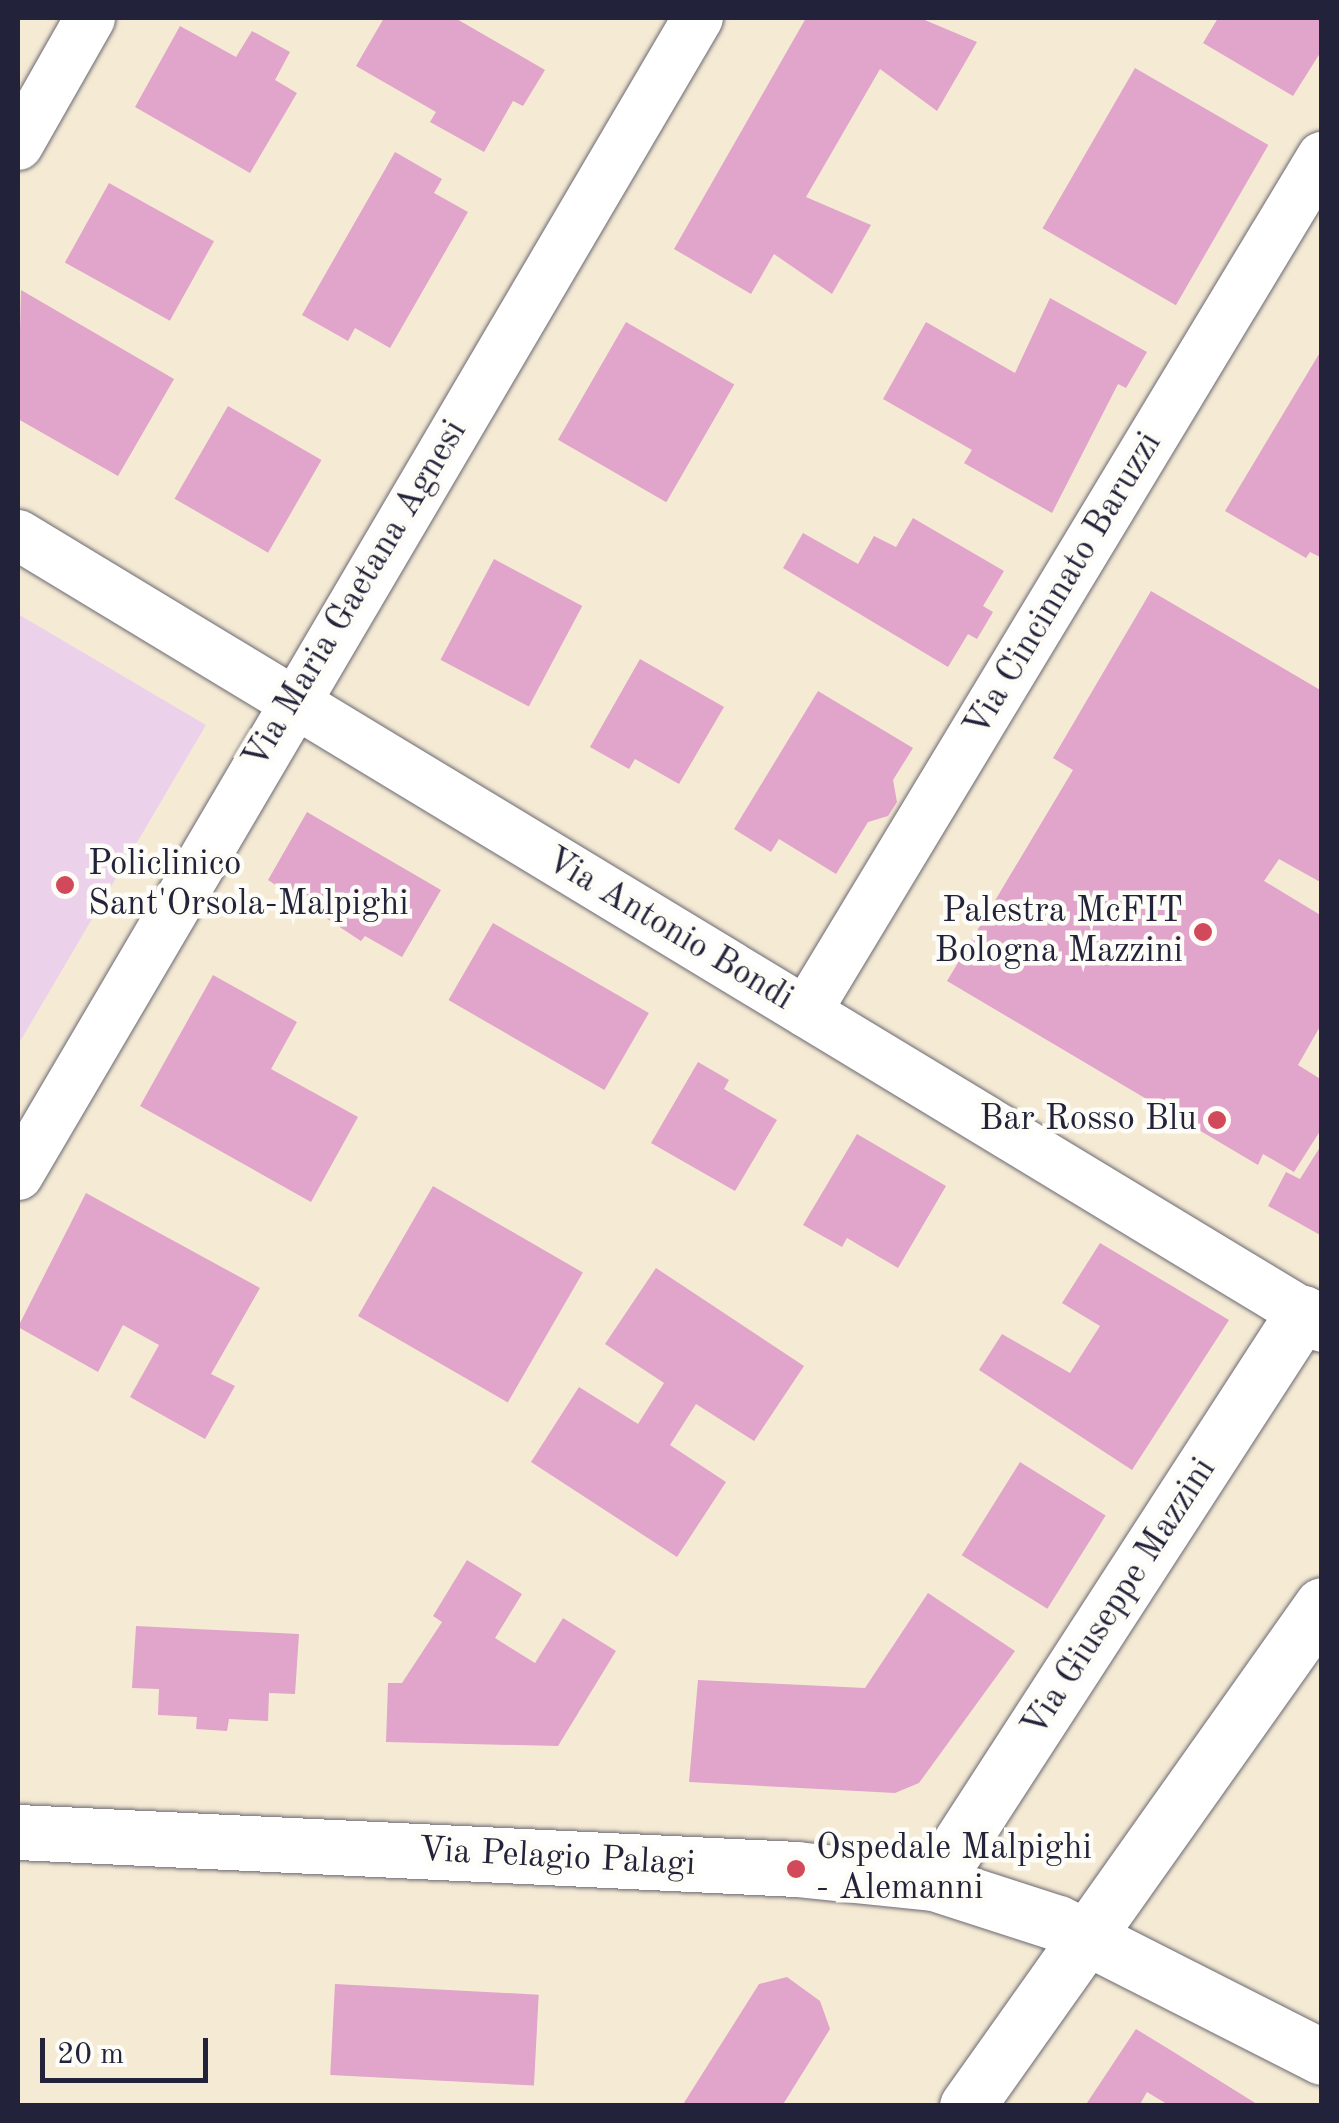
<!DOCTYPE html>
<style>
body{margin:0}
#map{position:relative;width:1339px;height:2123px;overflow:hidden;background:#f5ebd5;font-family:"Old Standard TT",serif}
div>[style]{position:absolute}
.built>*{inset:0;background:#ecd1ea}
.building>*{inset:0;background:#e1a4ca;transform-origin:0 0}
.roads{filter:drop-shadow(0 0 2px #6c6871) drop-shadow(0 0 2px #6c6871)}
.street>*{height:50px;margin:-25px;padding:0 25px;transform-origin:25px;border-radius:25px;background:#fff}
.secondary>*{height:55px;margin:-27.5px;padding:0 27.5px;transform-origin:27.5px;border-radius:27.5px;background:#fff}
.primary>*{height:55px;margin:-27.5px;padding:0 27.5px;transform-origin:27.5px;border-radius:27.5px;background:#fff}
.dots>*{width:28px;height:28px;translate:-50% -50%;box-sizing:border-box;border:5px solid #fdfcf7;border-radius:50%}
span{translate:-50% -50%;white-space:nowrap;text-align:center;line-height:1.15;-webkit-text-stroke:9px #fdfcf7;paint-order:stroke}
.street-label{font-size:35px;color:#22223b}
.poi-label{font-size:35px;color:#22223b}
.left{translate:0 -50%;text-align:left}
.right{translate:-100% -50%;text-align:right}
.frame{position:absolute;inset:0;border:20px solid #22223b;pointer-events:none}
.scale{position:absolute;left:40px;top:2038px;width:168px;height:45px;box-sizing:border-box;border:5px solid #22223b;border-top:0;padding-left:12px;font-size:30px;line-height:35px;white-space:nowrap;color:#22223b;-webkit-text-stroke:8px #fdfcf7;paint-order:stroke}
</style>
<div id="map">
<div class="built">
<i style="clip-path:polygon(18px 614px,206px 725px,18px 1045px)"></i>
</div>
<div class="building">
<i style="clip-path:polygon(384px 18px,455px 18px,545px 70px,523px 106px,513px 101px,484px 152px,430px 122px,436px 112px,356px 66px)"></i>
<i style="clip-path:polygon(806px 18px,920px 18px,977px 42px,937px 111px,880px 69px,806px 197px,871px 225px,832px 294px,774px 254px,751px 294px,674px 249px)"></i>
<i style="clip-path:polygon(1218px 18px,1322px 18px,1322px 50px,1293px 96px,1203px 43px)"></i>
<i style="clip-path:polygon(180px 26px,236px 57px,252px 31px,290px 52px,275px 80px,297px 93px,250px 173px,135px 107px)"></i>
<i style="left:1135px;top:68px;width:154px;height:185px;rotate:30deg"></i>
<i style="clip-path:polygon(395px 152px,442px 179px,434px 193px,468px 212px,390px 348px,355px 328px,348px 341px,302px 315px)"></i>
<i style="left:109px;top:183px;width:120px;height:91px;rotate:29deg"></i>
<i style="clip-path:polygon(21px 290px,174px 379px,118px 476px,18px 419px)"></i>
<i style="clip-path:polygon(1050px 298px,1147px 352px,1126px 388px,1118px 384px,1052px 513px,964px 463px,972px 450px,883px 399px,926px 322px,1015px 373px)"></i>
<i style="left:626px;top:322px;width:125px;height:136px;rotate:30deg"></i>
<i style="clip-path:polygon(1322px 349px,1322px 558px,1310px 552px,1306px 558px,1225px 511px)"></i>
<i style="left:228px;top:406px;width:108px;height:107px;rotate:30deg"></i>
<i style="clip-path:polygon(913px 518px,1004px 571px,983px 606px,993px 612px,977px 639px,968px 634px,948px 667px,783px 568px,803px 533px,858px 564px,874px 536px,896px 547px)"></i>
<i style="left:494px;top:559px;width:100px;height:114px;rotate:28deg"></i>
<i style="clip-path:polygon(1151px 591px,1322px 691px,1322px 883px,1279px 859px,1264px 881px,1322px 916px,1322px 1023px,1298px 1065px,1322px 1080px,1322px 1128px,1294px 1172px,1263px 1154px,1258px 1165px,947px 981px,1073px 770px,1053px 758px)"></i>
<i style="clip-path:polygon(640px 659px,724px 707px,679px 784px,635px 759px,629px 769px,590px 747px)"></i>
<i style="clip-path:polygon(818px 691px,913px 748px,893px 780px,897px 802px,888px 816px,868px 822px,836px 874px,779px 839px,771px 852px,734px 829px)"></i>
<i style="clip-path:polygon(307px 812px,441px 890px,402px 957px,365px 936px,361px 941px,268px 880px)"></i>
<i style="left:493px;top:923px;width:180px;height:89px;rotate:30deg"></i>
<i style="clip-path:polygon(213px 975px,297px 1022px,271px 1069px,358px 1117px,311px 1202px,140px 1106px)"></i>
<i style="clip-path:polygon(698px 1062px,729px 1080px,724px 1089px,777px 1120px,735px 1191px,651px 1143px)"></i>
<i style="clip-path:polygon(857px 1134px,946px 1186px,898px 1268px,847px 1238px,842px 1247px,803px 1225px)"></i>
<i style="clip-path:polygon(1322px 1144px,1322px 1236px,1268px 1206px,1286px 1172px,1300px 1179px)"></i>
<i style="left:433px;top:1186px;width:173px;height:150px;rotate:30deg"></i>
<i style="clip-path:polygon(86px 1193px,260px 1288px,211px 1374px,235px 1386px,205px 1439px,130px 1397px,159px 1345px,123px 1325px,98px 1372px,18px 1327px)"></i>
<i style="clip-path:polygon(1100px 1243px,1229px 1320px,1132px 1470px,979px 1370px,1002px 1334px,1070px 1373px,1100px 1326px,1062px 1303px)"></i>
<i style="clip-path:polygon(656px 1268px,804px 1366px,754px 1441px,696px 1404px,670px 1445px,726px 1482px,677px 1557px,531px 1462px,579px 1387px,638px 1424px,664px 1383px,605px 1344px)"></i>
<i style="left:1020px;top:1462px;width:101px;height:110px;rotate:32deg"></i>
<i style="clip-path:polygon(467px 1560px,522px 1594px,495px 1638px,535px 1663px,563px 1618px,616px 1651px,558px 1746px,386px 1742px,388px 1683px,402px 1683px,442px 1622px,433px 1616px)"></i>
<i style="clip-path:polygon(928px 1593px,1015px 1651px,919px 1783px,895px 1793px,689px 1782px,698px 1680px,865px 1688px)"></i>
<i style="clip-path:polygon(136px 1626px,299px 1634px,295px 1694px,269px 1693px,268px 1721px,229px 1719px,227px 1731px,196px 1729px,197px 1717px,158px 1715px,159px 1689px,132px 1688px)"></i>
<i style="clip-path:polygon(787px 1977px,820px 2001px,830px 2029px,782px 2106px,682px 2106px,759px 1984px)"></i>
<i style="left:335px;top:1984px;width:204px;height:91px;rotate:3deg"></i>
<i style="clip-path:polygon(1136px 2029px,1172px 2051px,1260px 2106px,1170px 2106px,1147px 2092px,1139px 2106px,1085px 2106px)"></i>
</div>
<div class="roads">
<div class="street">
<i style="left:18px;top:145px;width:146px;rotate:-60.4deg"></i>
<i style="left:18px;top:535px;width:1502px;rotate:31.19deg"></i>
<i style="left:806px;top:1012px;width:999px;rotate:-58.89deg"></i>
<i style="left:18px;top:1175px;width:1342px;rotate:-59.56deg"></i>
</div>
<div class="secondary">
<i style="left:18px;top:1832px;width:779px;rotate:2.72deg"></i>
<i style="left:796px;top:1869px;width:139px;rotate:5.8deg"></i>
<i style="left:934px;top:1883px;width:130px;rotate:17.9deg"></i>
<i style="left:1058px;top:1923px;width:296px;rotate:26.9deg"></i>
<i style="left:934px;top:1883px;width:679px;rotate:-57.08deg"></i>
<i style="left:1303px;top:1313px;width:22px;rotate:30deg"></i>
</div>
<div class="primary">
<i style="left:967px;top:2106px;width:614px;rotate:-54.68deg"></i>
</div>
</div>
<div class="dots">
<i style="left:65px;top:885px;background:#d1495b"></i>
<i style="left:1203px;top:932px;background:#d1495b"></i>
<i style="left:1217px;top:1120px;background:#d1495b"></i>
<i style="left:796px;top:1869px;background:#d1495b"></i>
</div>
<div class="street-label">
<span style="left:1064px;top:585px;rotate:-59deg">Via Cincinnato Baruzzi</span>
<span style="left:356px;top:595px;rotate:-59deg">Via Maria Gaetana Agnesi</span>
<span style="left:669px;top:930px;rotate:31deg">Via Antonio Bondi</span>
<span style="left:1120px;top:1598px;rotate:-57deg">Via Giuseppe Mazzini</span>
<span style="left:557px;top:1858px;rotate:3deg">Via Pelagio Palagi</span>
</div>
<div class="poi-label">
<span class="left" style="left:88px;top:885px">Policlinico<br>Sant'Orsola-Malpighi</span>
<span class="right" style="left:1183px;top:932px">Palestra McFIT<br>Bologna Mazzini</span>
<span class="right" style="left:1197px;top:1120px">Bar Rosso Blu</span>
<span class="left" style="left:816px;top:1869px">Ospedale Malpighi<br>- Alemanni</span>
</div>
<div class="frame"></div>
<div class="scale">20 m</div>
</div>
